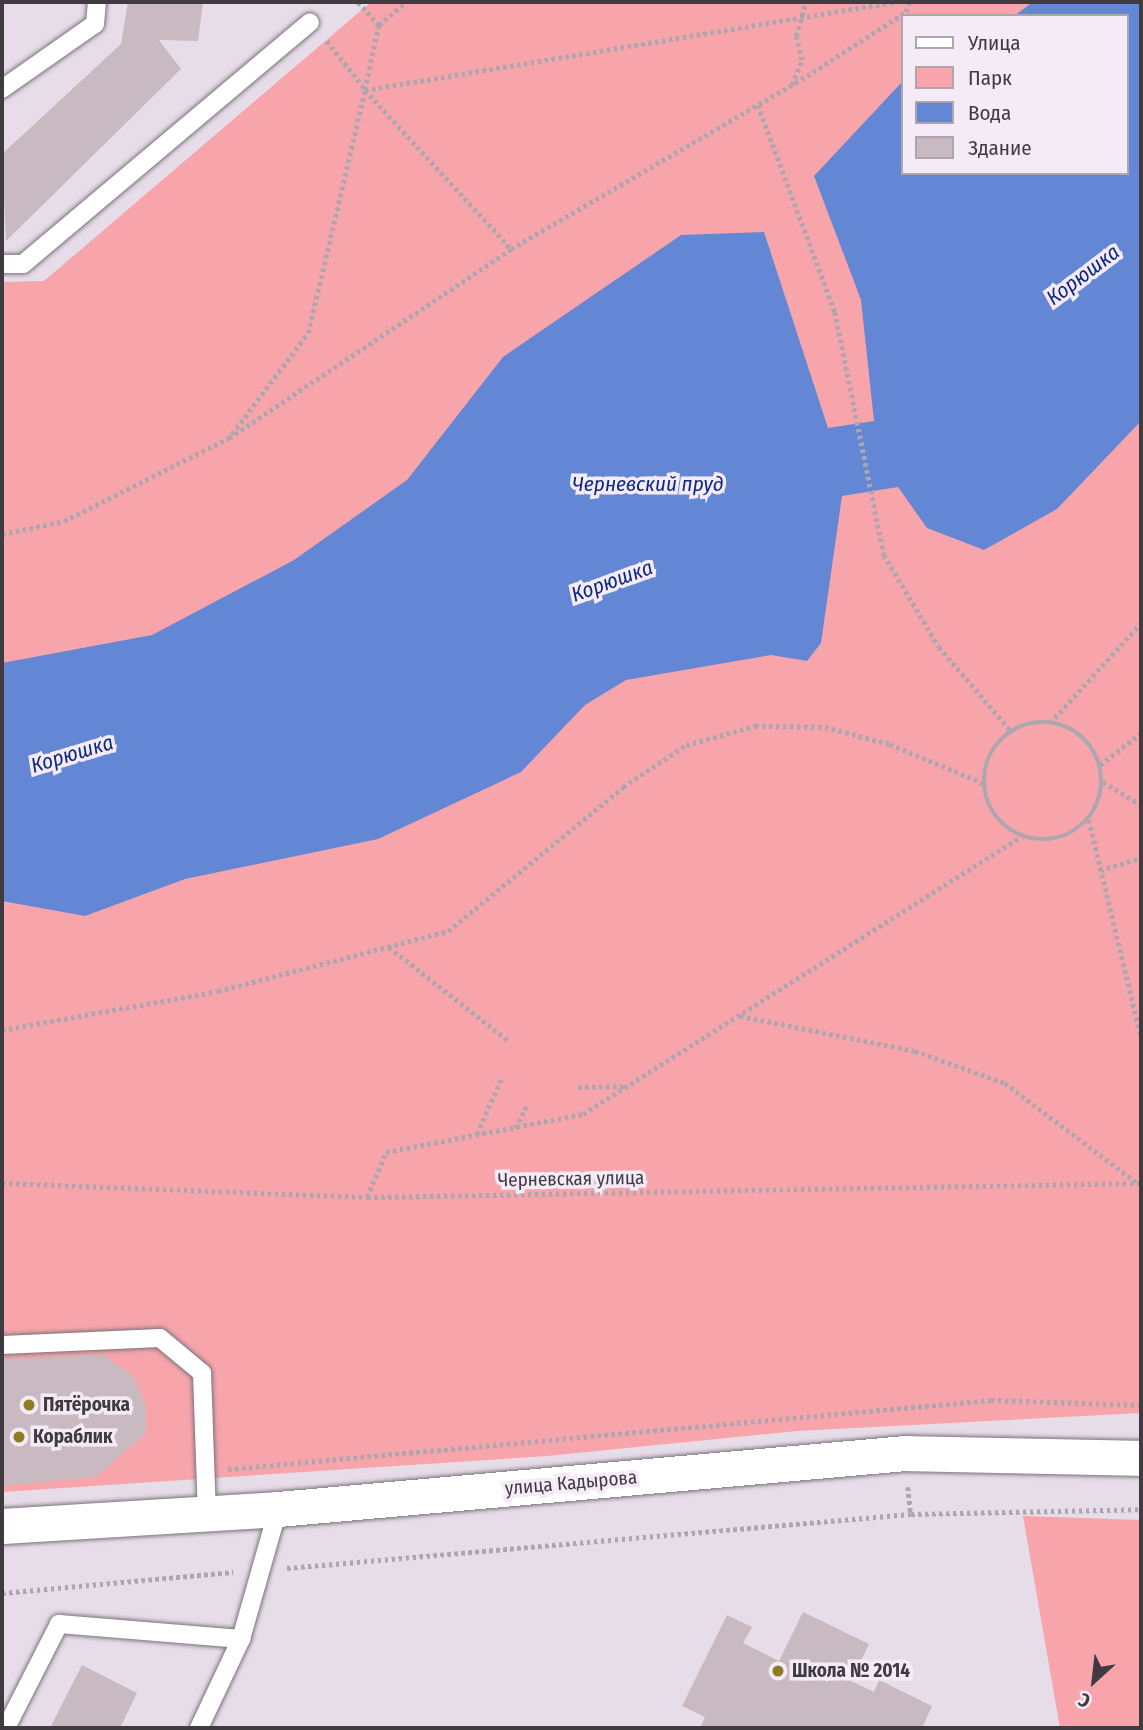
<!DOCTYPE html>
<meta charset="utf-8">
<style>
body{margin:0}
#map{position:relative;width:1143px;height:1730px;overflow:hidden;background:#e7dde9;font-family:"Fira Sans Condensed",sans-serif}
div>[style]{position:absolute}
.green>*{inset:0;background:#f7a5ab}
.water>*{inset:0;background:#6487d5}
.building>*{inset:0;background:#c8bac0}
.path>*{height:4.5px;margin-top:-2.25px;transform-origin:0;background:repeating-linear-gradient(90deg,#aea6af 0 3.5px,transparent 0 7px)}
.path>.ring{margin:-2.25px;padding:0;box-sizing:content-box;background:none;border:4.5px solid #aea6af;border-radius:50%}
.roads{filter:drop-shadow(0 0 2px #7a727c) drop-shadow(0 0 2px #7a727c)}
.lane>*{height:18px;margin:-9px;padding:0 9px;transform-origin:9px;border-radius:9px;background:#fff}
.street>*{height:35px;margin:-17.5px;padding:0 17.5px;transform-origin:17.5px;border-radius:17.5px;background:#fff}
.dots>*{width:19px;height:19px;translate:-50% -50%;box-sizing:border-box;border:4px solid #f4ebf6;border-radius:50%}
span{translate:-50% -50%;white-space:nowrap;text-align:center;line-height:1.15;-webkit-text-stroke:7px #f4ebf6;paint-order:stroke}
.street-label{font-size:19px;color:#3f3b40}
.poi-label{font-size:19px;color:#3f3b40;font-weight:700}
.left{translate:0 -50%;text-align:left}
.water-label{font-size:21px;color:#0c2a84;font-style:italic}
.frame{position:absolute;inset:0;border:4px solid #3f3b40;pointer-events:none}
.legend{position:absolute;left:901px;top:14px;width:228px;height:161px;box-sizing:border-box;background:#f4ebf6;border:2px solid #aca5ad;margin:0;padding:9px 12px;list-style:none;font-size:21px;color:#3f3b40}
.legend li{display:flex;align-items:center;gap:14px;height:35px}
.legend b{width:35px;border:2px solid #aca5ad}
.north{position:absolute;left:1059px;top:1646px;width:70px;height:70px;-webkit-text-stroke:5px #f4ebf6;paint-order:stroke;rotate:207deg;font-size:19px;font-weight:700;line-height:28px;text-align:center;color:#3f3b40}
.north::after{content:'';display:block;margin:auto;width:24px;height:32px;background:#3f3b40;clip-path:polygon(50% 0,100% 100%,50% 72%,0 100%)}
</style>
<div id="map">
<div class="green">
<i style="clip-path:polygon(evenodd,371px 2px,1141px 2px,1141px 1413px,797px 1431px,547px 1456px,2px 1492px,2px 282px,44px 281px,371px 2px,903px 16px,1127px 16px,1127px 173px,903px 173px,903px 16px)"></i>
<i style="clip-path:polygon(1023px 1516px,1141px 1520px,1141px 1728px,1060px 1728px)"></i>
</div>
<div class="water">
<i style="clip-path:polygon(1033px 2px,1141px 2px,1141px 421px,1057px 509px,984px 550px,927px 528px,898px 487px,842px 496px,821px 643px,807px 661px,771px 655px,626px 680px,585px 705px,521px 772px,378px 839px,185px 879px,85px 916px,2px 901px,2px 663px,152px 635px,294px 560px,407px 480px,503px 357px,681px 235px,764px 232px,828px 428px,874px 421px,861px 300px,814px 176px,902px 82px,903px 173px,1127px 173px,1127px 16px,1014px 16px)"></i>
</div>
<div class="building">
<i style="clip-path:polygon(128px 2px,203px 2px,198px 41px,159px 40px,181px 69px,6px 241px,2px 154px,121px 44px)"></i>
<i style="clip-path:polygon(104px 1355px,133px 1376px,146px 1406px,146px 1433px,96px 1477px,2px 1486px,2px 1359px)"></i>
<i style="clip-path:polygon(803px 1612px,869px 1644px,851px 1681px,874px 1692px,879px 1680px,932px 1706px,922px 1728px,700px 1728px,705px 1717px,682px 1706px,727px 1615px,752px 1627px,743px 1643px,779px 1661px)"></i>
<i style="clip-path:polygon(82px 1665px,137px 1693px,120px 1728px,50px 1728px)"></i>
</div>
<div class="path">
<i style="left:358px;top:2px;width:31px;rotate:48deg"></i>
<i style="left:379px;top:25px;width:66px;rotate:102.2deg"></i>
<i style="left:365px;top:90px;width:216px;rotate:47.4deg"></i>
<i style="left:379px;top:25px;width:35px;rotate:-40deg"></i>
<i style="left:327px;top:41px;width:61px;rotate:51.6deg"></i>
<i style="left:792px;top:85px;width:27px;rotate:-68deg"></i>
<i style="left:802px;top:60px;width:25px;rotate:-104deg"></i>
<i style="left:796px;top:36px;width:35px;rotate:-74deg"></i>
<i style="left:758px;top:105px;width:221px;rotate:69.6deg"></i>
<i style="left:835px;top:312px;width:248px;rotate:78.6deg"></i>
<i style="left:884px;top:555px;width:107px;rotate:59.1deg"></i>
<i style="left:939px;top:647px;width:112px;rotate:49.3deg"></i>
<i style="left:232px;top:434px;width:126px;rotate:-53deg"></i>
<i style="left:308px;top:333px;width:250px;rotate:-76.8deg"></i>
<i style="left:365px;top:90px;width:536px;rotate:-9.44deg"></i>
<i style="left:2px;top:534px;width:63px;rotate:-11.8deg"></i>
<i style="left:64px;top:521px;width:185px;rotate:-26.7deg"></i>
<i style="left:229px;top:438px;width:339px;rotate:-33.8deg"></i>
<i style="left:511px;top:249px;width:343px;rotate:-30.3deg"></i>
<i style="left:807px;top:76px;width:118px;rotate:-32.9deg"></i>
<i style="left:906px;top:12px;width:10px;rotate:-73deg"></i>
<i class="ring" style="left:984px;top:722px;width:113.5px;height:113.5px"></i>
<i style="left:1050px;top:723px;width:135px;rotate:-47.7deg"></i>
<i style="left:1100px;top:765px;width:52px;rotate:-38deg"></i>
<i style="left:1103px;top:782px;width:44px;rotate:31.2deg"></i>
<i style="left:1089px;top:820px;width:222px;rotate:76.5deg"></i>
<i style="left:1100px;top:870px;width:43px;rotate:-16.3deg"></i>
<i style="left:389px;top:947px;width:152px;rotate:38.1deg"></i>
<i style="left:740px;top:1016px;width:178px;rotate:11.3deg"></i>
<i style="left:915px;top:1051px;width:96px;rotate:19.6deg"></i>
<i style="left:1005px;top:1083px;width:164px;rotate:37.1deg"></i>
<i style="left:2px;top:1030px;width:219px;rotate:-10.2deg"></i>
<i style="left:218px;top:991px;width:238px;rotate:-14.6deg"></i>
<i style="left:448px;top:931px;width:227px;rotate:-39.4deg"></i>
<i style="left:623px;top:787px;width:76px;rotate:-33.7deg"></i>
<i style="left:686px;top:745px;width:72px;rotate:-15.4deg"></i>
<i style="left:755px;top:726px;width:70px;rotate:0.8deg"></i>
<i style="left:825px;top:727px;width:67px;rotate:14.7deg"></i>
<i style="left:890px;top:744px;width:103px;rotate:22.8deg"></i>
<i style="left:578px;top:1087px;width:49px;rotate:-1.2deg"></i>
<i style="left:515px;top:1128px;width:26px;rotate:-62deg"></i>
<i style="left:477px;top:1134px;width:62px;rotate:-66.3deg"></i>
<i style="left:2px;top:1183px;width:365px;rotate:2.2deg"></i>
<i style="left:367px;top:1197px;width:774px;rotate:-1.04deg"></i>
<i style="left:367px;top:1197px;width:49px;rotate:-67.1deg"></i>
<i style="left:386px;top:1152px;width:201px;rotate:-10.9deg"></i>
<i style="left:583px;top:1114px;width:520px;rotate:-32.34deg"></i>
<i style="left:228px;top:1469px;width:766px;rotate:-5.17deg"></i>
<i style="left:991px;top:1400px;width:150px;rotate:1.9deg"></i>
<i style="left:908px;top:1487px;width:27px;rotate:84deg"></i>
<i style="left:287px;top:1568px;width:626px;rotate:-4.95deg"></i>
<i style="left:911px;top:1514px;width:230px;rotate:-1.2deg"></i>
<i style="left:2px;top:1593px;width:232px;rotate:-5.2deg"></i>
</div>
<div class="roads">
<div class="lane">
<i style="left:2px;top:89px;width:113px;rotate:-35deg"></i>
<i style="left:95px;top:24px;width:22px;rotate:-85deg"></i>
<i style="left:2px;top:264px;width:21px"></i>
<i style="left:23px;top:264px;width:375px;rotate:-40.1deg"></i>
<i style="left:2px;top:1345px;width:158px;rotate:-2.5deg"></i>
<i style="left:160px;top:1338px;width:55px;rotate:39.8deg"></i>
<i style="left:202px;top:1373px;width:140px;rotate:88deg"></i>
<i style="left:6px;top:1728px;width:117px;rotate:-63deg"></i>
<i style="left:59px;top:1624px;width:183px;rotate:4.7deg"></i>
<i style="left:199px;top:1728px;width:98px;rotate:-64.7deg"></i>
<i style="left:241px;top:1639px;width:135px;rotate:-74.1deg"></i>
</div>
<div class="street">
<i style="left:2px;top:1526px;width:277px;rotate:-3.5deg"></i>
<i style="left:278px;top:1509px;width:630px;rotate:-5.1deg"></i>
<i style="left:906px;top:1453px;width:235px;rotate:1.2deg"></i>
</div>
</div>
<div class="dots">
<i style="left:29px;top:1405px;background:#8e7d23"></i>
<i style="left:19px;top:1437px;background:#8e7d23"></i>
<i style="left:778px;top:1671px;background:#8e7d23"></i>
</div>
<div class="street-label">
<span style="left:571px;top:1179px;rotate:-1deg">Черневская улица</span>
<span style="left:571px;top:1483px;rotate:-5deg">улица Кадырова</span>
</div>
<div class="poi-label">
<span class="left" style="left:43px;top:1405px">Пятёрочка</span>
<span class="left" style="left:33px;top:1437px">Кораблик</span>
<span class="left" style="left:792px;top:1671px">Школа № 2014</span>
</div>
<div class="water-label">
<span style="left:1083px;top:275px;rotate:-37deg">Корюшка</span>
<span style="left:648px;top:484px">Черневский пруд</span>
<span style="left:612px;top:581px;rotate:-20deg">Корюшка</span>
<span style="left:72px;top:754px;rotate:-17deg">Корюшка</span>
</div>
<div class="frame"></div>
<ul class="legend">
<li><b style="height:9px;background:#fff"></b>Улица</li>
<li><b style="height:19px;background:#f7a5ab"></b>Парк</li>
<li><b style="height:19px;background:#6487d5"></b>Вода</li>
<li><b style="height:19px;background:#c8bac0"></b>Здание</li>
</ul>
<div class="north">С</div>
</div>
